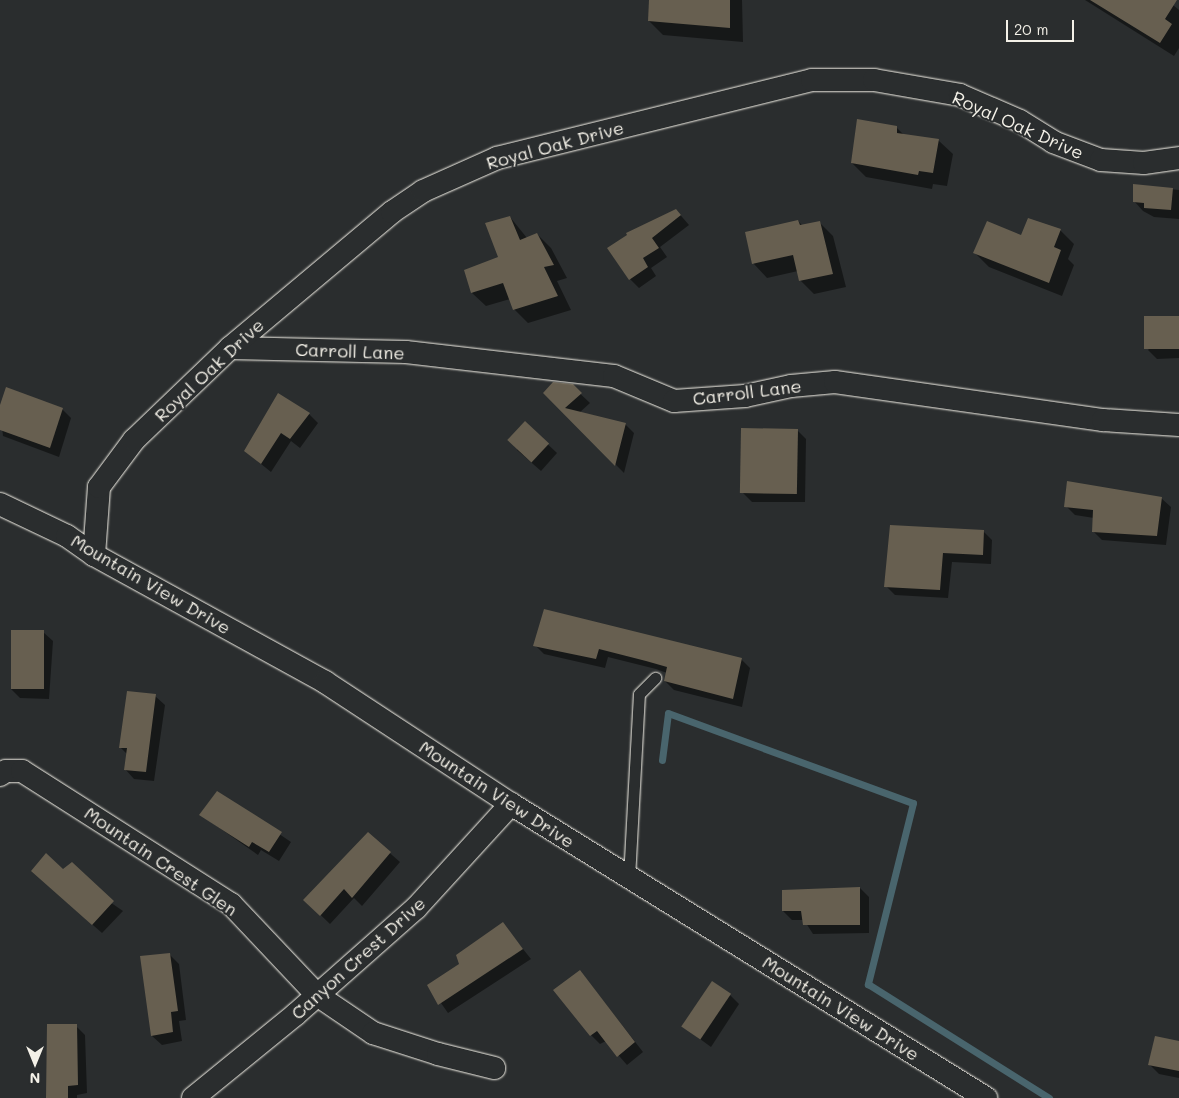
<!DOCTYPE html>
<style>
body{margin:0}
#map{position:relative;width:1179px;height:1098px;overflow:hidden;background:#2a2d2e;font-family:Mali,sans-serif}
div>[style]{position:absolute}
.shadow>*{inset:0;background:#0007}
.stream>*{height:7px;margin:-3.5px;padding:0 3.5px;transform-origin:3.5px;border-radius:3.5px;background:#49656d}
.building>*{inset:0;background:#675f50;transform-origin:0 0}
.roads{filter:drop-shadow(0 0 1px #f4f1e8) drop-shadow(0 0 1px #f4f1e8)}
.lane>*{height:11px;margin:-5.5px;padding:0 5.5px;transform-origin:5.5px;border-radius:5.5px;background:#2a2d2e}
.street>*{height:22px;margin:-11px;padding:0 11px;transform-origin:11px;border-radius:11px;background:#2a2d2e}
span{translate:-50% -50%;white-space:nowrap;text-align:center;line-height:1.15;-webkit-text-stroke:4px #2a2d2e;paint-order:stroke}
.street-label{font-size:18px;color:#f4f1e8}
.north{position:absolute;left:10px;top:1038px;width:50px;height:50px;-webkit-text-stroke:4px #2a2d2e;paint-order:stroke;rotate:180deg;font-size:14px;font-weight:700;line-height:20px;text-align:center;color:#f4f1e8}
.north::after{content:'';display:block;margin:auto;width:18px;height:22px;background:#f4f1e8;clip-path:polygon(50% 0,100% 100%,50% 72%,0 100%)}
.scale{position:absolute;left:1006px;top:20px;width:68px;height:22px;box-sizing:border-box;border:2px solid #f4f1e8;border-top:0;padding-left:6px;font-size:15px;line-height:18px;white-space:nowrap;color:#f4f1e8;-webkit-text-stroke:4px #2a2d2e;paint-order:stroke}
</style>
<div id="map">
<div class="shadow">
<i style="clip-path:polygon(650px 0,742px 0,743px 42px,663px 35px,649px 21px)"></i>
<i style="clip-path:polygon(1085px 0,1167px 0,1179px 10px,1179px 48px,1174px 56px)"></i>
<i style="clip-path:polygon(897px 128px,904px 135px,939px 141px,953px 154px,947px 186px,933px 184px,932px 189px,866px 177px,852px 163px)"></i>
<i style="clip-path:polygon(1134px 185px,1179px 190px,1179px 219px,1154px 217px,1143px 211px,1134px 201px)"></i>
<i style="clip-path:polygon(676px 210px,689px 225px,660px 247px,667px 257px,651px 268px,656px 276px,639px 288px,630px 279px,629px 236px)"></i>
<i style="clip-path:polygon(510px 217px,527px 238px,537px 234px,551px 248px,567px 278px,557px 281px,571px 310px,528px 323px,514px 309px,510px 299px,486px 306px,472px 293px,500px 258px)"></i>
<i style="clip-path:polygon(798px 221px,803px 226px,819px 222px,833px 236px,846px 287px,814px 294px,800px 280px,798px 271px,767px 278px,754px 264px,747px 233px)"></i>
<i style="clip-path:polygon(1060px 230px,1074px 244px,1068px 259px,1074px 265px,1062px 296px,989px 267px,975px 253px,1022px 236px)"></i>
<i style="clip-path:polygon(1179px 317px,1179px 358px,1157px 359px,1148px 350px)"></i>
<i style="clip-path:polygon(572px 386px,590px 403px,579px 413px,625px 424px,634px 433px,624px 473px,545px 393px)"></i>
<i style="clip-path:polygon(0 408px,62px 409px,71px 418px,59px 457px,3px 436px)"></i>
<i style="clip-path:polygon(309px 414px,318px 423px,300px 448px,291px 441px,271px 472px,245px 451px)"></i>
<i style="clip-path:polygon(525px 423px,557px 453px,541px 471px,517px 450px)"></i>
<i style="clip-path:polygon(797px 430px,806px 439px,805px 502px,752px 502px,743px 493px)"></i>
<i style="clip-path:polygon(1161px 498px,1171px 507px,1166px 545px,1102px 540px,1093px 531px,1094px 518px,1075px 515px,1066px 506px)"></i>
<i style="clip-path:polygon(891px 527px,983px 531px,992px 540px,991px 564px,952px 562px,948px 598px,895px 595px,886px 586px)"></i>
<i style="clip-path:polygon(545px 611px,741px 659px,750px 668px,742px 707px,674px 690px,665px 681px,667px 673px,656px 669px,608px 657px,605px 668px,544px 654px,535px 645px)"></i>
<i style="clip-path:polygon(43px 632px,53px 641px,49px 699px,20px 698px,11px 689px)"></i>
<i style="clip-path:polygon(155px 696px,165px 705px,154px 781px,134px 779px,125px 769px,127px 754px,120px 747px)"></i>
<i style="clip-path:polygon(217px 792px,291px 842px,279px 861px,261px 850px,258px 855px,201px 815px)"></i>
<i style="clip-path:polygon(368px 834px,400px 862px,362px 906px,354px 898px,330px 924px,305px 900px)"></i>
<i style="clip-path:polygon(63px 870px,123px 911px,102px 933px,42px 880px)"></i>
<i style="clip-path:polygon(860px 888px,869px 897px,869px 933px,813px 934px,804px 920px,792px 920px,783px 911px)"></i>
<i style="clip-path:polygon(503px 924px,531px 959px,448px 1013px,429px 986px,460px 965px)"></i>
<i style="clip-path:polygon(170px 955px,179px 964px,186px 1020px,179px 1021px,182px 1041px,162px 1045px,152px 1036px)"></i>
<i style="clip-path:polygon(580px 971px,643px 1052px,627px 1065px,606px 1041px,600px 1044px,591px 1035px,555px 990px)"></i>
<i style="clip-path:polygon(730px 995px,739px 1004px,711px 1047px,685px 1028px)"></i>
<i style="clip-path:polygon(76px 1026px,85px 1035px,87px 1093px,77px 1095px,77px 1098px,47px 1098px)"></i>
<i style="clip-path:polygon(1179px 1042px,1179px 1078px,1159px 1074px,1150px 1065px)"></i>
</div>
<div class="stream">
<i style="left:662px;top:760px;width:47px;rotate:-82.7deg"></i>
<i style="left:668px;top:713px;width:261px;rotate:20.2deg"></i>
<i style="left:913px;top:803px;width:187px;rotate:104deg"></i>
<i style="left:868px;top:984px;width:214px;rotate:32.2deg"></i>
</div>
<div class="building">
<i style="clip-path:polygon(649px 0,730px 0,730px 28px,648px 21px)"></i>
<i style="clip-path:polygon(1090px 0,1177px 0,1165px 19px,1172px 24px,1160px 43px)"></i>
<i style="clip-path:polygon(857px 119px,897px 126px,897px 133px,939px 139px,933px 173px,919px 171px,918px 175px,851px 163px)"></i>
<i style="clip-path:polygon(1133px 184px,1173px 188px,1171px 210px,1144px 208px,1144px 203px,1133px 202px)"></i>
<i style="clip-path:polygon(676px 209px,681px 215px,652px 238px,659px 248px,643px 258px,648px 267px,629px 280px,607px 248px,627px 235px,626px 233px)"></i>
<i style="clip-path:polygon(510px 216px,520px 240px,537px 233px,554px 265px,544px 267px,558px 296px,513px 310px,503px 283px,471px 293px,464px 270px,498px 257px,485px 223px)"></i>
<i style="clip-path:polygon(1028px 218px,1061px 229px,1054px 247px,1061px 250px,1049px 283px,973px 253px,987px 221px,1021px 235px)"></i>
<i style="clip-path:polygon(798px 220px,800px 225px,820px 221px,833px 274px,799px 281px,793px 255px,752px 264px,745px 232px)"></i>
<i style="left:1179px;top:316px;width:33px;height:35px;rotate:90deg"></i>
<i style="clip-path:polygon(553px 382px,573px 384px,582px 393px,565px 408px,626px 423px,615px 466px,543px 393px)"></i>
<i style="clip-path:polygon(6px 387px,63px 408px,50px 448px,0 430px,0 405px)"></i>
<i style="clip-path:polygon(278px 393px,310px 413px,290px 439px,281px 433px,261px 464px,244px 451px)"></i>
<i style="left:525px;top:421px;width:33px;height:26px;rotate:43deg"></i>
<i style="left:798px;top:429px;width:65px;height:57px;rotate:91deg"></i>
<i style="clip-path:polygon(1067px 481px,1162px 497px,1157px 536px,1092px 532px,1093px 510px,1064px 507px)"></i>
<i style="clip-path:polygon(890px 525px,984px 530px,983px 555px,943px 553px,940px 590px,884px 587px)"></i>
<i style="clip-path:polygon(544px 609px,742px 658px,733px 699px,664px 681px,667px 667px,646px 661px,599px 649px,596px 659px,533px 646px)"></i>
<i style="left:11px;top:630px;width:33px;height:59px"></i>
<i style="clip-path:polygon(127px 691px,156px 694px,146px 772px,124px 770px,127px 748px,119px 748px)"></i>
<i style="clip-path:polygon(217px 791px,282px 832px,269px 852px,252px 842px,249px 847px,199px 815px)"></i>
<i style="clip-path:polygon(368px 832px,391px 852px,352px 898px,344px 889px,320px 916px,303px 900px)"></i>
<i style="clip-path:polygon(46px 853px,63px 869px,72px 862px,114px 901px,92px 925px,31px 871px)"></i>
<i style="clip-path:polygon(860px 887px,860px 925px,803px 925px,801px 911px,782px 911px,782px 890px)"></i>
<i style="clip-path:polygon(503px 922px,523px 949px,438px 1005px,427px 985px,459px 964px,456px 955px)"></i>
<i style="clip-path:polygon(170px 953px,178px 1011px,171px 1012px,173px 1032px,151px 1036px,140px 956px)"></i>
<i style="clip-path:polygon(580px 970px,635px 1042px,617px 1057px,597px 1031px,590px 1036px,553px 990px)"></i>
<i style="left:712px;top:981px;width:23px;height:55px;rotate:34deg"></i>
<i style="clip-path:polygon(47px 1024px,77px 1024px,78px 1085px,68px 1086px,68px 1098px,46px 1098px)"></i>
<i style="clip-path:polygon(1155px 1036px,1179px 1041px,1179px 1071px,1148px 1065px)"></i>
</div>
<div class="roads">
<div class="lane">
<i style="left:629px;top:878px;width:184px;rotate:-86.9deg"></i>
<i style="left:639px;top:694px;width:23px;rotate:-45deg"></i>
</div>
<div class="street">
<i style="left:230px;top:348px;width:176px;rotate:1.3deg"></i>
<i style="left:406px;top:352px;width:209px;rotate:6.6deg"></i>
<i style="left:614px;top:376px;width:65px;rotate:22.6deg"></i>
<i style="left:674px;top:401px;width:71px;rotate:-4deg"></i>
<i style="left:745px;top:396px;width:47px;rotate:-12.3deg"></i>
<i style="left:791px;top:386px;width:44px;rotate:-5.2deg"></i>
<i style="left:835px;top:382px;width:271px;rotate:8.1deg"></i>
<i style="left:1103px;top:420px;width:76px;rotate:3.8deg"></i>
<i style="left:0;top:504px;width:74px;rotate:25.5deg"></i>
<i style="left:67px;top:536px;width:33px;rotate:35deg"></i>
<i style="left:94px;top:555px;width:264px;rotate:28.8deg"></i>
<i style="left:325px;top:682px;width:222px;rotate:33.3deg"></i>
<i style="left:511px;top:804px;width:559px;rotate:31.76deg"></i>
<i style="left:94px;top:555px;width:68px;rotate:-85.8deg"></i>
<i style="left:99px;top:487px;width:59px;rotate:-53.3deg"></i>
<i style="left:134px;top:440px;width:133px;rotate:-43.8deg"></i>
<i style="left:230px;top:348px;width:212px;rotate:-40deg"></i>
<i style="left:392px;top:212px;width:37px;rotate:-34deg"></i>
<i style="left:423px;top:191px;width:81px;rotate:-24deg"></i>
<i style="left:497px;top:158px;width:325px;rotate:-13.9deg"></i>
<i style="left:812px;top:80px;width:62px"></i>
<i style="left:874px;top:80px;width:87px;rotate:9.9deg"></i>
<i style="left:960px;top:95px;width:65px;rotate:23.4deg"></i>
<i style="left:1020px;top:121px;width:39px;rotate:32deg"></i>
<i style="left:1053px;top:142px;width:51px;rotate:20.6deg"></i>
<i style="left:1101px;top:160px;width:43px;rotate:4deg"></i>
<i style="left:1144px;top:163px;width:35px;rotate:-8deg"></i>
<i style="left:0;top:775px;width:7px;rotate:-34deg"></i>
<i style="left:6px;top:771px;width:16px"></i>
<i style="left:22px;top:771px;width:248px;rotate:32.5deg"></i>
<i style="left:231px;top:904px;width:125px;rotate:46.6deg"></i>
<i style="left:317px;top:995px;width:68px;rotate:34.2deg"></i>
<i style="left:373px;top:1033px;width:68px;rotate:17.9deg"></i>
<i style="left:438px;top:1054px;width:58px;rotate:14deg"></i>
<i style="left:193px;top:1098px;width:133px;rotate:-39.2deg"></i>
<i style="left:296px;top:1014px;width:160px;rotate:-41.5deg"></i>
<i style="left:416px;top:908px;width:141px;rotate:-47.6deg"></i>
</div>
</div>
<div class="street-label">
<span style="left:1018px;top:125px;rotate:24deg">Royal Oak Drive</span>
<span style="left:555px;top:145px;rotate:-15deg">Royal Oak Drive</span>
<span style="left:350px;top:351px;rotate:2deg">Carroll Lane</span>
<span style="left:209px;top:370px;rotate:-43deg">Royal Oak Drive</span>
<span style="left:747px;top:392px;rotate:-7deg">Carroll Lane</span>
<span style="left:151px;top:584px;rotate:30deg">Mountain View Drive</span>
<span style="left:497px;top:794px;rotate:33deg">Mountain View Drive</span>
<span style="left:161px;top:861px;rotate:34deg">Mountain Crest Glen</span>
<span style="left:358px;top:958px;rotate:-42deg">Canyon Crest Drive</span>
<span style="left:841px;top:1008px;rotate:32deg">Mountain View Drive</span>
</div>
<div class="north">N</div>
<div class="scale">20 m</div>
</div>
